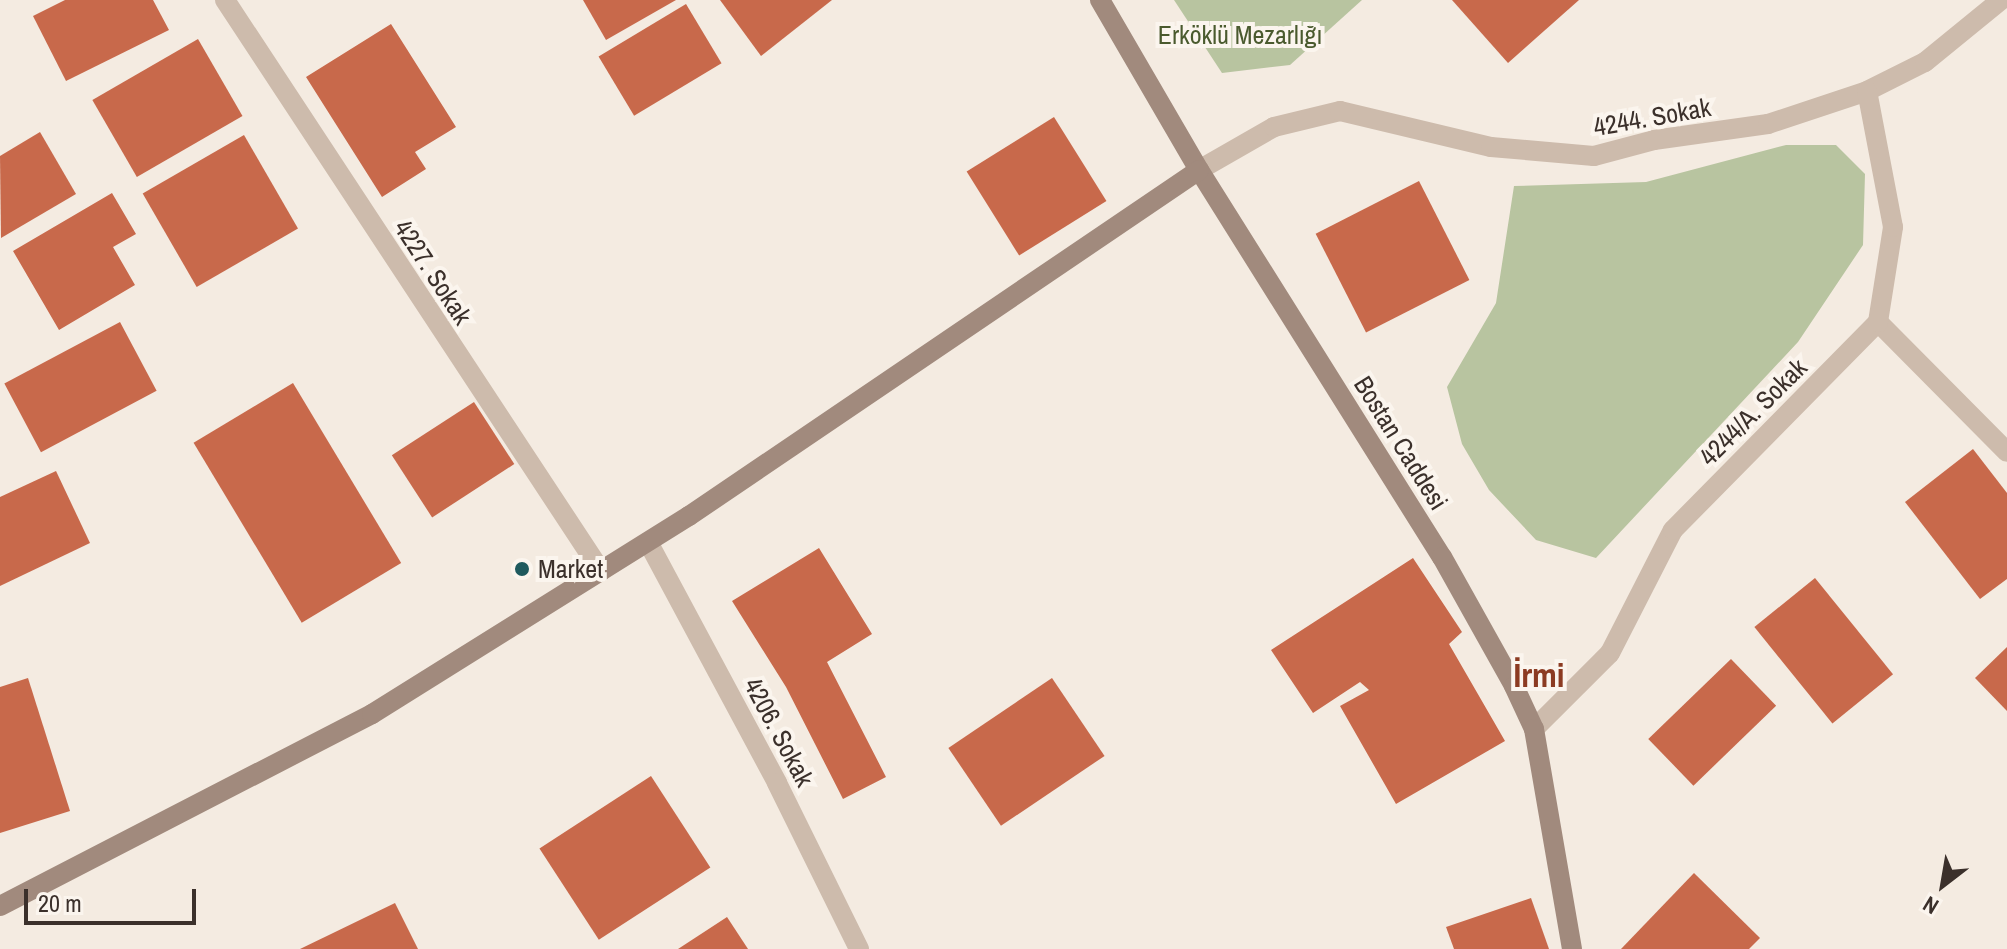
<!DOCTYPE html>
<meta charset="utf-8">
<style>
body{margin:0}
#map{position:relative;width:2007px;height:949px;overflow:hidden;background:#f4ebe1;font-family:"Archivo Narrow",sans-serif}
div>[style]{position:absolute}
.green>*{inset:0;background:#b8c4a0}
.building>*{inset:0;background:#c8694b;transform-origin:0 0}
.street>*{height:20px;margin:-10px;padding:0 10px;transform-origin:10px;border-radius:10px;background:#cdbbac}
.secondary>*{height:20px;margin:-10px;padding:0 10px;transform-origin:10px;border-radius:10px;background:#a18a7d}
.dots>*{width:22px;height:22px;translate:-50% -50%;box-sizing:border-box;border:4px solid #fbf5ee;border-radius:50%}
span{translate:-50% -50%;white-space:nowrap;text-align:center;line-height:1.15;-webkit-text-stroke:8px #fbf5ee;paint-order:stroke}
.park-label{font-size:26px;color:#4a5a2e}
.street-label{font-size:26px;color:#3b302b}
.poi-label{font-size:26px;color:#3b302b}
.left{translate:0 -50%;text-align:left}
.district-label{font-size:34px;color:#8c3b22;font-weight:700}
.north{position:absolute;left:1903px;top:845px;width:80px;height:80px;-webkit-text-stroke:6px #fbf5ee;paint-order:stroke;rotate:211deg;font-size:22px;font-weight:700;line-height:32px;text-align:center;color:#3b302b}
.north::after{content:'';display:block;margin:auto;width:28px;height:36px;background:#3b302b;clip-path:polygon(50% 0,100% 100%,50% 72%,0 100%)}
.scale{position:absolute;left:24px;top:889px;width:172px;height:36px;box-sizing:border-box;border:4px solid #3b302b;border-top:0;padding-left:10px;font-size:24px;line-height:28px;white-space:nowrap;color:#3b302b;-webkit-text-stroke:6px #fbf5ee;paint-order:stroke}
</style>
<div id="map">
<div class="green">
<i style="clip-path:polygon(1174px 0,1362px 0,1290px 65px,1222px 73px)"></i>
<i style="clip-path:polygon(1786px 145px,1836px 145px,1865px 174px,1863px 245px,1798px 342px,1596px 558px,1536px 540px,1489px 490px,1462px 444px,1447px 387px,1496px 303px,1514px 186px,1646px 182px)"></i>
</div>
<div class="building">
<i style="clip-path:polygon(65px 0,153px 0,169px 30px,66px 81px,33px 16px)"></i>
<i style="clip-path:polygon(583px 0,676px 0,606px 40px)"></i>
<i style="clip-path:polygon(720px 0,832px 0,761px 56px)"></i>
<i style="clip-path:polygon(1452px 0,1579px 0,1508px 63px)"></i>
<i style="left:686px;top:4px;width:69px;height:102px;rotate:59deg"></i>
<i style="clip-path:polygon(391px 24px,456px 127px,415px 152px,426px 169px,382px 197px,306px 77px)"></i>
<i style="left:198px;top:39px;width:89px;height:122px;rotate:60deg"></i>
<i style="left:1054px;top:117px;width:99px;height:103px;rotate:58deg"></i>
<i style="clip-path:polygon(40px 132px,76px 194px,1px 238px,0 156px)"></i>
<i style="left:244px;top:135px;width:108px;height:117px;rotate:60deg"></i>
<i style="left:1419px;top:181px;width:111px;height:116px;rotate:63deg"></i>
<i style="clip-path:polygon(112px 193px,136px 234px,113px 247px,135px 285px,59px 330px,13px 251px)"></i>
<i style="left:120px;top:322px;width:78px;height:131px;rotate:62deg"></i>
<i style="left:293px;top:383px;width:210px;height:116px;rotate:59deg"></i>
<i style="left:474px;top:402px;width:74px;height:98px;rotate:57deg"></i>
<i style="clip-path:polygon(1973px 449px,2007px 493px,2007px 579px,1980px 599px,1905px 502px)"></i>
<i style="clip-path:polygon(56px 471px,90px 543px,0 586px,0 497px)"></i>
<i style="clip-path:polygon(819px 548px,872px 634px,827px 662px,886px 777px,843px 799px,786px 687px,732px 601px)"></i>
<i style="clip-path:polygon(1413px 558px,1462px 632px,1449px 644px,1505px 741px,1396px 804px,1340px 706px,1369px 690px,1360px 682px,1313px 713px,1271px 650px)"></i>
<i style="left:1815px;top:578px;width:124px;height:78px;rotate:51deg"></i>
<i style="clip-path:polygon(2007px 647px,2007px 711px,1975px 678px)"></i>
<i style="left:1731px;top:659px;width:65px;height:115px;rotate:46deg"></i>
<i style="clip-path:polygon(28px 678px,70px 811px,0 833px,0 687px)"></i>
<i style="left:1052px;top:678px;width:94px;height:125px;rotate:56deg"></i>
<i style="left:651px;top:776px;width:109px;height:133px;rotate:57deg"></i>
<i style="clip-path:polygon(1694px 873px,1760px 938px,1749px 949px,1621px 949px)"></i>
<i style="clip-path:polygon(1531px 898px,1549px 949px,1454px 949px,1446px 927px)"></i>
<i style="clip-path:polygon(395px 903px,418px 949px,300px 949px)"></i>
<i style="clip-path:polygon(727px 917px,748px 949px,678px 949px)"></i>
</div>
<div class="street">
<i style="left:225px;top:0;width:684px;rotate:56.64deg"></i>
<i style="left:1199px;top:170px;width:86px;rotate:-29.8deg"></i>
<i style="left:1274px;top:127px;width:68px;rotate:-13.6deg"></i>
<i style="left:1340px;top:111px;width:155px;rotate:13.4deg"></i>
<i style="left:1491px;top:147px;width:103px;rotate:5deg"></i>
<i style="left:1594px;top:156px;width:62px;rotate:-14.9deg"></i>
<i style="left:1654px;top:140px;width:115px;rotate:-8deg"></i>
<i style="left:1768px;top:124px;width:104px;rotate:-18.4deg"></i>
<i style="left:1867px;top:91px;width:65px;rotate:-26.6deg"></i>
<i style="left:1925px;top:62px;width:98px;rotate:-39.2deg"></i>
<i style="left:1878px;top:322px;width:183px;rotate:45.2deg"></i>
<i style="left:648px;top:542px;width:273px;rotate:61.8deg"></i>
<i style="left:777px;top:783px;width:185px;rotate:63.7deg"></i>
<i style="left:1534px;top:729px;width:107px;rotate:-45deg"></i>
<i style="left:1610px;top:653px;width:138px;rotate:-62.9deg"></i>
<i style="left:1673px;top:530px;width:292px;rotate:-45.4deg"></i>
<i style="left:1878px;top:322px;width:96px;rotate:-81deg"></i>
<i style="left:1893px;top:227px;width:138px;rotate:-100.8deg"></i>
</div>
<div class="secondary">
<i style="left:1100px;top:0;width:197px;rotate:59.8deg"></i>
<i style="left:1199px;top:170px;width:457px;rotate:57.9deg"></i>
<i style="left:1442px;top:557px;width:148px;rotate:60.8deg"></i>
<i style="left:1514px;top:686px;width:47px;rotate:65.1deg"></i>
<i style="left:1534px;top:729px;width:223px;rotate:80.2deg"></i>
<i style="left:0;top:906px;width:419px;rotate:-27.3deg"></i>
<i style="left:372px;top:714px;width:374px;rotate:-32deg"></i>
<i style="left:689px;top:516px;width:616px;rotate:-34.15deg"></i>
</div>
<div class="dots">
<i style="left:522px;top:569px;background:#1f5a5e"></i>
</div>
<div class="park-label">
<span style="left:1240px;top:35px">Erköklü Mezarlığı</span>
</div>
<div class="street-label">
<span style="left:1652px;top:117px;rotate:-10deg">4244. Sokak</span>
<span style="left:433px;top:272px;rotate:57deg">4227. Sokak</span>
<span style="left:1753px;top:412px;rotate:-45deg">4244/A. Sokak</span>
<span style="left:1401px;top:443px;rotate:58deg">Bostan Caddesi</span>
<span style="left:779px;top:732px;rotate:62deg">4206. Sokak</span>
</div>
<div class="poi-label">
<span class="left" style="left:538px;top:569px">Market</span>
</div>
<div class="district-label">
<span style="left:1539px;top:676px">İrmi</span>
</div>
<div class="north">N</div>
<div class="scale">20 m</div>
</div>
